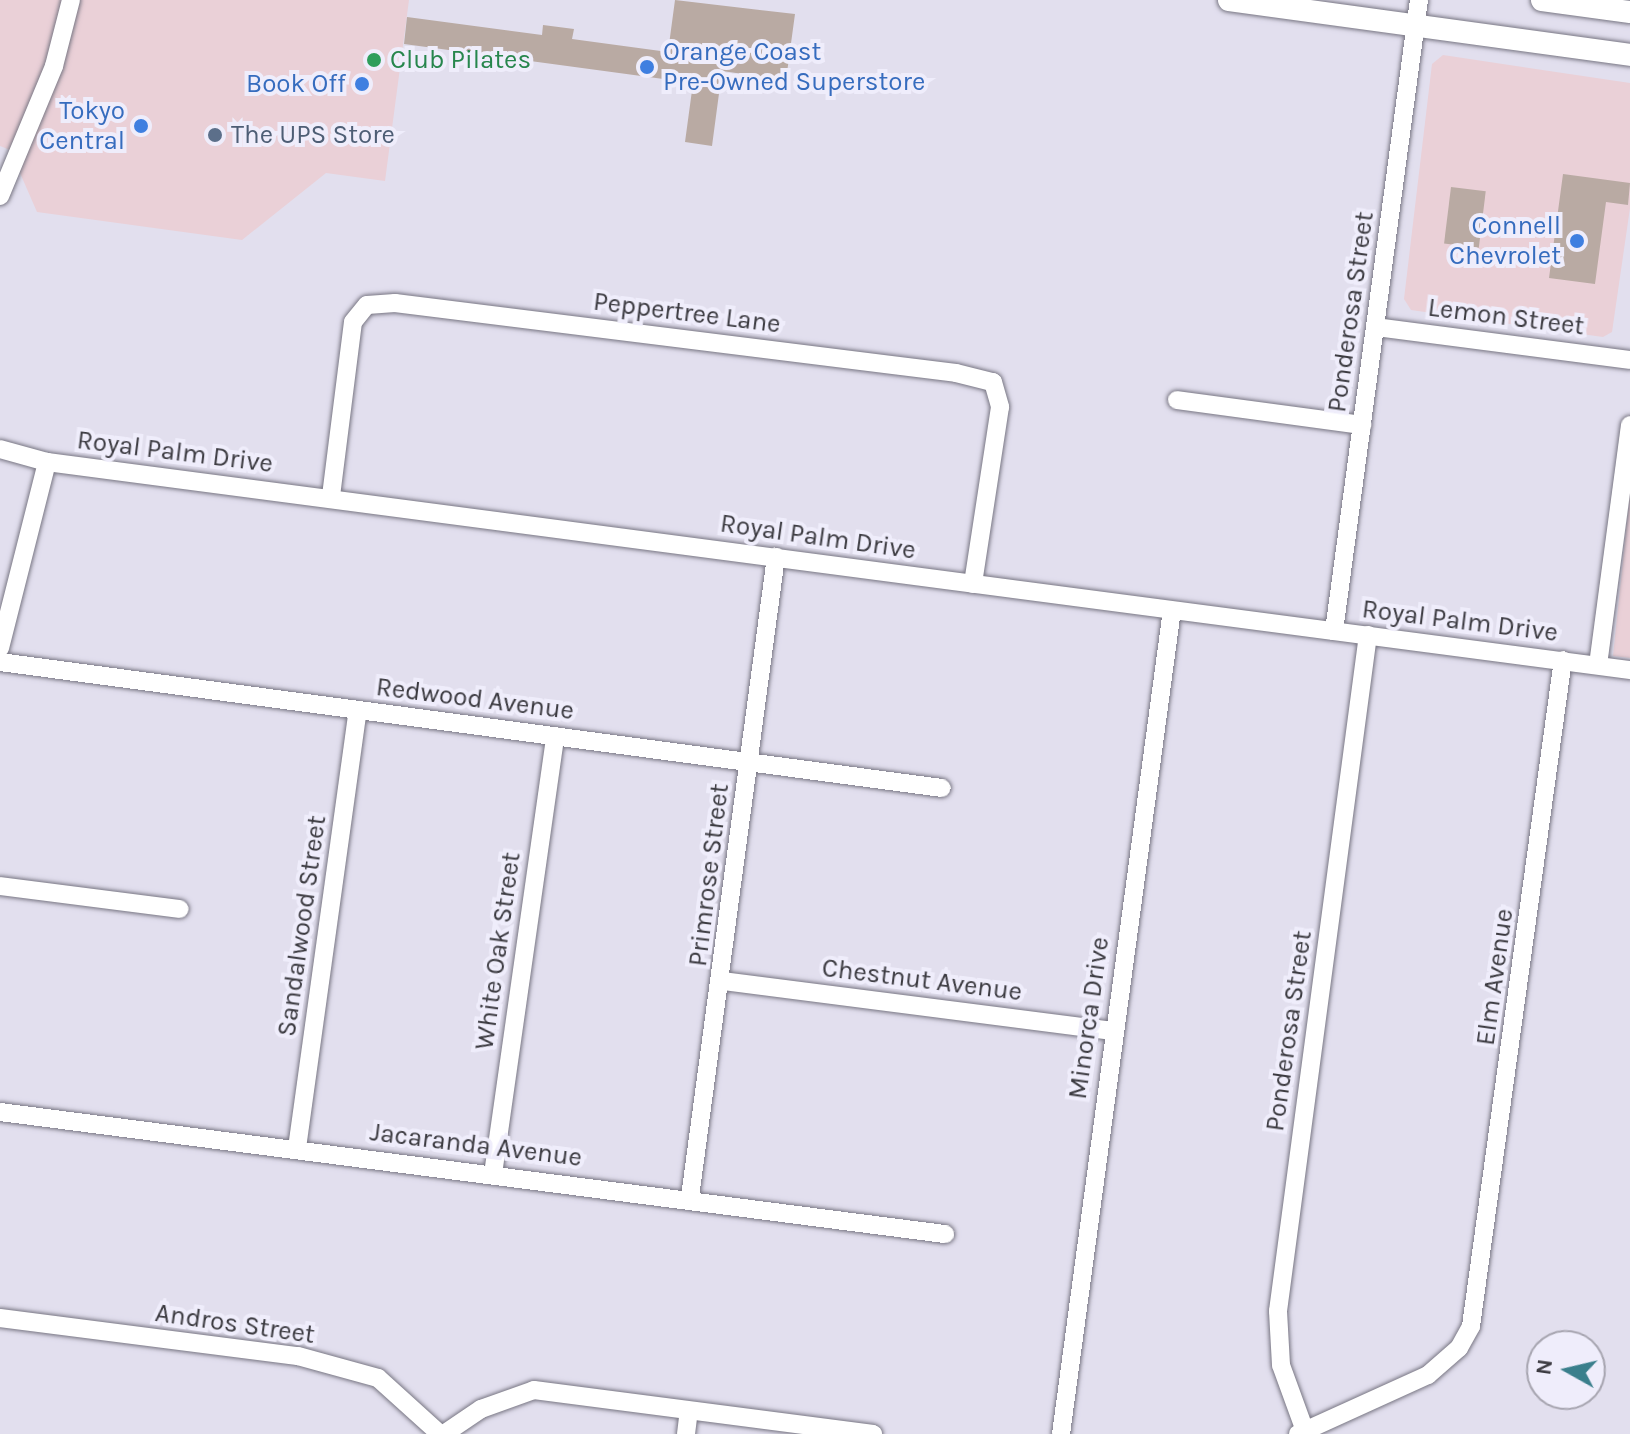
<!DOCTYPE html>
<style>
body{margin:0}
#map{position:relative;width:1630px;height:1434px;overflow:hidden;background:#e2dfee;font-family:Karla,sans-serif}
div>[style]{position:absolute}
.commercial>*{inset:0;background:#ead0d7}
.building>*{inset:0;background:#b9aaa3;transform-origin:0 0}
.roads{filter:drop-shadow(0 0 2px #787683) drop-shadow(0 0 2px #787683)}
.minor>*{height:18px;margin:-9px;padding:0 9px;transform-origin:9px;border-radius:9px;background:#fff}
.major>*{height:22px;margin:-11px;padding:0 11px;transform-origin:11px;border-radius:11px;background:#fff}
.dots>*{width:22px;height:22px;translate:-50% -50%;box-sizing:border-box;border:4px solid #efedfb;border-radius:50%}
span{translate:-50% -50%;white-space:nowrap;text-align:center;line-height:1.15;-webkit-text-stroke:8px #efedfb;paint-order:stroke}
.shop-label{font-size:26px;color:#366cbe}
.left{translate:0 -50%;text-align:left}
.right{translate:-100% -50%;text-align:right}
.leisure-label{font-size:26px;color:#27864d}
.service-label{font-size:26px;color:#4e5e75}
.street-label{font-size:26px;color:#3b3a40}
.north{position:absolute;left:1526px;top:1330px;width:80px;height:80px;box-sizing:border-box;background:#efedfb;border:2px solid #a7a5b0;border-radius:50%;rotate:278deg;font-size:22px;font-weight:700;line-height:32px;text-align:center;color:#3b3a40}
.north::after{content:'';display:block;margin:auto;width:28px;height:36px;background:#3a7f8c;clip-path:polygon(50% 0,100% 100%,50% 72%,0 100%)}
</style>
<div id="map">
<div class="commercial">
<i style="clip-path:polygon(0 0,409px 0,385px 181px,326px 173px,242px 240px,37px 212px,10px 150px,0 146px)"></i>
<i style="clip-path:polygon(1443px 55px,1630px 83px,1630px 208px,1612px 332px,1603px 337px,1411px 310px,1404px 299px,1432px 64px)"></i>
<i style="clip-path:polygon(1630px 492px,1630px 658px,1613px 656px)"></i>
</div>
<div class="building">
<i style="clip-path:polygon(675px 0,795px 14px,786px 80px,722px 71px,712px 146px,685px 142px,693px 83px,404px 44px,407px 17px,542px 35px,543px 25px,574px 29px,572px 39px,668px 52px)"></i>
<i style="clip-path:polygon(1563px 174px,1630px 183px,1628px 205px,1606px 202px,1595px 284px,1549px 278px)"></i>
<i style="left:1451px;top:187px;width:35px;height:57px;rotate:7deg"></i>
</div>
<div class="roads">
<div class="minor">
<i style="left:0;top:196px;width:141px;rotate:-67.4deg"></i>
<i style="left:54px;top:66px;width:68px;rotate:-75.6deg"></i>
<i style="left:1376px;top:327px;width:256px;rotate:7.4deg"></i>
<i style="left:1177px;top:400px;width:187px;rotate:7.7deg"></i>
<i style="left:0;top:449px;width:49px;rotate:15.5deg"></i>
<i style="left:47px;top:462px;width:1597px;rotate:7.49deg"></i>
<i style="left:331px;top:496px;width:175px;rotate:-82.8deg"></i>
<i style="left:353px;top:322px;width:22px;rotate:-51deg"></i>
<i style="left:367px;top:305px;width:28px;rotate:-4deg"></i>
<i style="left:395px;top:303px;width:565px;rotate:7.11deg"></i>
<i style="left:956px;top:373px;width:38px;rotate:14deg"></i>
<i style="left:993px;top:382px;width:26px;rotate:74deg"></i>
<i style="left:1000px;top:407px;width:179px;rotate:98.7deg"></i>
<i style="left:1334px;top:631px;width:637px;rotate:-82.33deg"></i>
<i style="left:0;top:648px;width:192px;rotate:-75.8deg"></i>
<i style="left:0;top:662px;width:950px;rotate:7.62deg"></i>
<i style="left:1598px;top:665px;width:242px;rotate:-82.4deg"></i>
<i style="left:0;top:886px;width:181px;rotate:7.3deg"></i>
<i style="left:723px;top:981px;width:394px;rotate:7.3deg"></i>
<i style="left:0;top:1112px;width:953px;rotate:7.36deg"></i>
<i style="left:297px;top:1148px;width:441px;rotate:-82.1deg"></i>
<i style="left:493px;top:1174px;width:442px;rotate:-81.9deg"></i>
<i style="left:690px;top:1197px;width:646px;rotate:-82.35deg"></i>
<i style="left:0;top:1318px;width:300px;rotate:7.3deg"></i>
<i style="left:298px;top:1356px;width:83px;rotate:15.4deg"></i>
<i style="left:378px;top:1378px;width:84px;rotate:42.1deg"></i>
<i style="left:1305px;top:1431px;width:70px;rotate:-110deg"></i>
<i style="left:1281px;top:1365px;width:54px;rotate:-93.2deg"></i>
<i style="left:1278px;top:1311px;width:682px;rotate:-82.42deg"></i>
<i style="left:444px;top:1434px;width:45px;rotate:-34deg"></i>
<i style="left:481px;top:1409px;width:56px;rotate:-19.7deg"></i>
<i style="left:534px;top:1390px;width:342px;rotate:7.4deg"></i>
<i style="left:686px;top:1434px;width:23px;rotate:-83deg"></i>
<i style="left:1061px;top:1434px;width:831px;rotate:-82.33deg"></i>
<i style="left:1298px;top:1434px;width:143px;rotate:-24.4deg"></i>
<i style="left:1428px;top:1375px;width:41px;rotate:-41.1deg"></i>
<i style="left:1459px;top:1348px;width:25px;rotate:-61deg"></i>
<i style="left:1471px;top:1326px;width:672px;rotate:-82.14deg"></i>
</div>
<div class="major">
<i style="left:1229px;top:0;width:405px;rotate:7.8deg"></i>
<i style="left:1542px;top:0;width:89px;rotate:7.8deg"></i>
</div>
</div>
<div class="dots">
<i style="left:374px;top:60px;background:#2e9e5b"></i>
<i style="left:647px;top:67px;background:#3f7fe0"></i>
<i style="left:362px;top:84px;background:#3f7fe0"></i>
<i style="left:141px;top:126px;background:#3f7fe0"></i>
<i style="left:215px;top:135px;background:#5c6f8a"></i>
<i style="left:1577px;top:241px;background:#3f7fe0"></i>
</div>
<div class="shop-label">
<span class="left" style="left:663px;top:67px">Orange Coast<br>Pre-Owned Superstore</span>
<span class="right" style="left:346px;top:84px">Book Off</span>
<span class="right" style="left:125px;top:126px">Tokyo<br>Central</span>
<span class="right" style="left:1561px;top:241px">Connell<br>Chevrolet</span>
</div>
<div class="leisure-label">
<span class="left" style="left:390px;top:60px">Club Pilates</span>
</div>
<div class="service-label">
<span class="left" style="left:231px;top:135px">The UPS Store</span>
</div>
<div class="street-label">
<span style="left:1351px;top:312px;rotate:-82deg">Ponderosa Street</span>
<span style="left:687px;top:313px;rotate:7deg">Peppertree Lane</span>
<span style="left:1506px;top:317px;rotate:7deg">Lemon Street</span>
<span style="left:175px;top:452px;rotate:7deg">Royal Palm Drive</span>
<span style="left:818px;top:537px;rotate:8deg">Royal Palm Drive</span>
<span style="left:1460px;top:621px;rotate:7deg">Royal Palm Drive</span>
<span style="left:475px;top:699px;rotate:7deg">Redwood Avenue</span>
<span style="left:709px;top:875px;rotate:-83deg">Primrose Street</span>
<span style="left:302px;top:926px;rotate:-82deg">Sandalwood Street</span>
<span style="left:498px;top:951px;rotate:-82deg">White Oak Street</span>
<span style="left:1495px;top:977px;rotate:-82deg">Elm Avenue</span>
<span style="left:922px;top:980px;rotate:7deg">Chestnut Avenue</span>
<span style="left:1089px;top:1018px;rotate:-82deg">Minorca Drive</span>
<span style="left:1289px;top:1031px;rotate:-82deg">Ponderosa Street</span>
<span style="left:476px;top:1145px;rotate:7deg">Jacaranda Avenue</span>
<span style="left:235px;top:1324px;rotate:8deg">Andros Street</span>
</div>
<div class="north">N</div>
</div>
